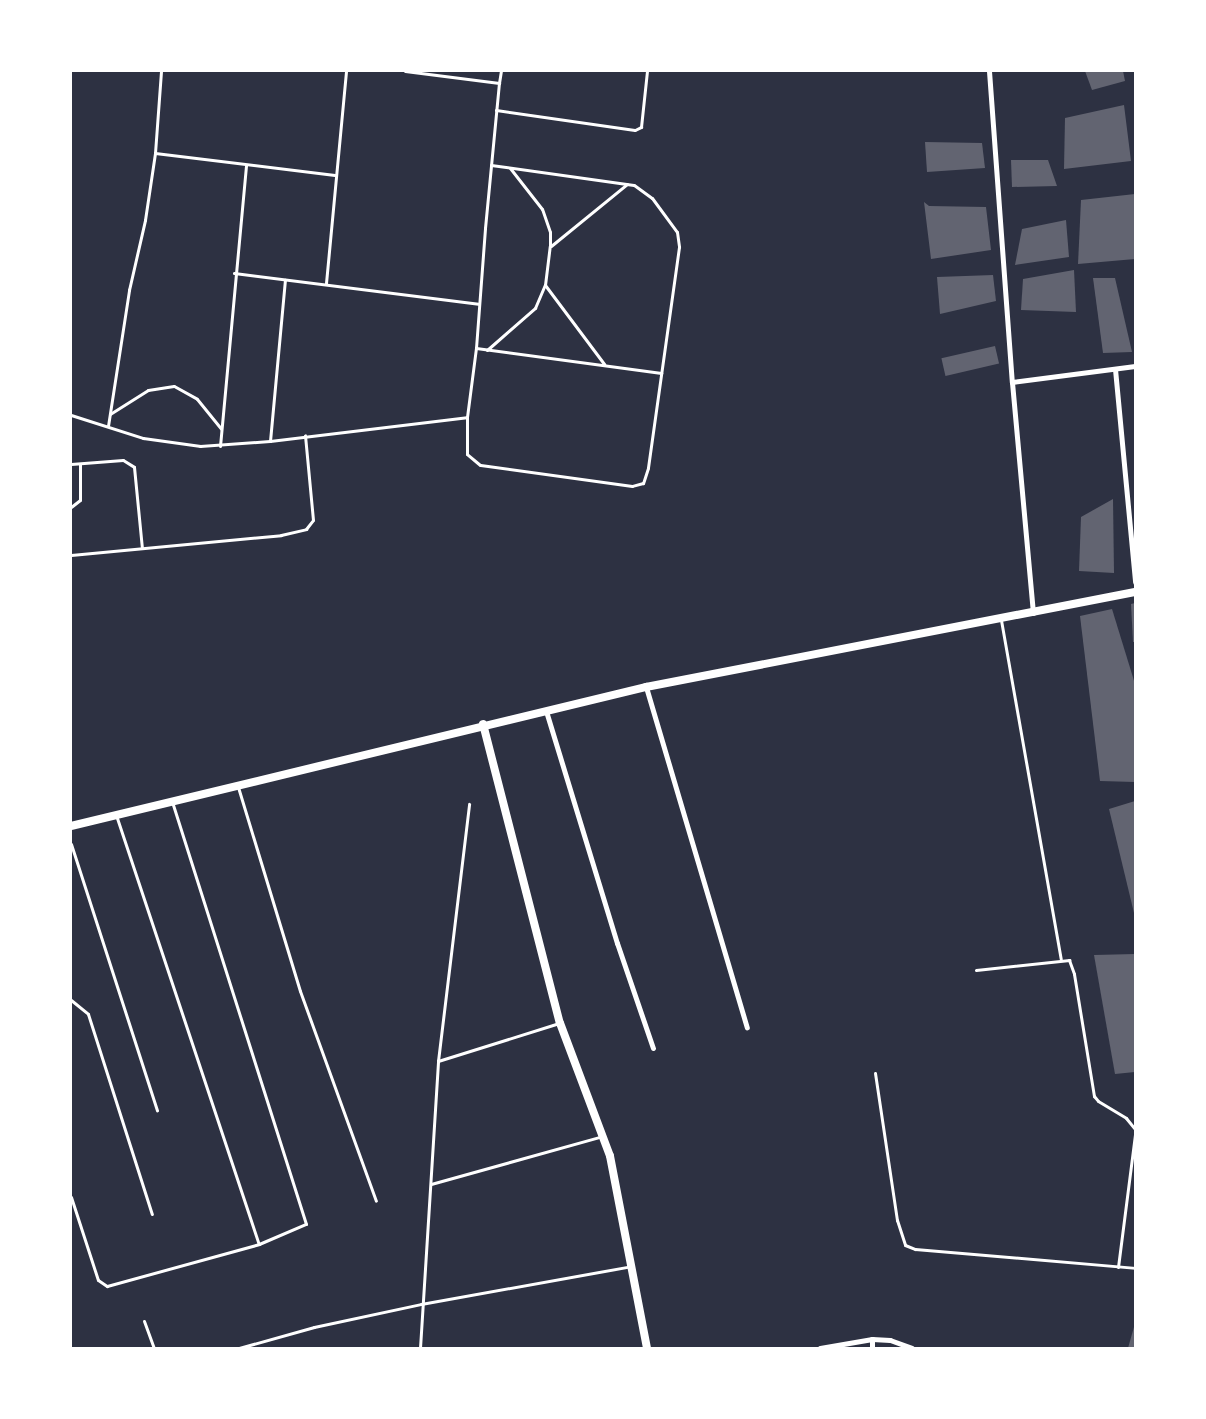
<!DOCTYPE html>
<style>
body{margin:0}
#map{position:relative;width:1206px;height:1419px;overflow:hidden;background:#2d3142;font-family:Mulish,sans-serif}
div>[style]{position:absolute}
.building>*{inset:0;background:#626471;transform-origin:0 0}
.service>*{height:3px;margin:-1.5px;padding:0 1.5px;transform-origin:1.5px;border-radius:1.5px;background:#fff}
.minor>*{height:5px;margin:-2.5px;padding:0 2.5px;transform-origin:2.5px;border-radius:2.5px;background:#fff}
.tertiary>*{height:8px;margin:-4px;padding:0 4px;transform-origin:4px;border-radius:4px;background:#fff}
span{translate:-50% -50%;white-space:nowrap;text-align:center;line-height:1.15;-webkit-text-stroke:5px #fff;paint-order:stroke}
.frame{position:absolute;inset:0;border:72px solid #fff;pointer-events:none}
</style>
<div id="map">
<div class="building">
<i style="clip-path:polygon(1085px 71px,1123px 71px,1125px 81px,1092px 90px)"></i>
<i style="clip-path:polygon(1124px 105px,1131px 161px,1064px 169px,1065px 118px)"></i>
<i style="clip-path:polygon(925px 142px,982px 143px,985px 168px,927px 172px)"></i>
<i style="clip-path:polygon(1011px 160px,1048px 160px,1057px 186px,1012px 187px)"></i>
<i style="clip-path:polygon(1135px 194px,1135px 259px,1078px 264px,1081px 200px)"></i>
<i style="clip-path:polygon(924px 202px,929px 206px,986px 207px,991px 250px,931px 259px)"></i>
<i style="clip-path:polygon(1066px 220px,1069px 257px,1015px 265px,1022px 229px)"></i>
<i style="clip-path:polygon(1074px 270px,1076px 312px,1021px 310px,1023px 279px)"></i>
<i style="clip-path:polygon(993px 275px,996px 301px,940px 314px,937px 277px)"></i>
<i style="clip-path:polygon(1093px 278px,1115px 278px,1132px 352px,1103px 353px)"></i>
<i style="left:995px;top:346px;width:18px;height:55px;rotate:77deg"></i>
<i style="clip-path:polygon(1113px 499px,1114px 573px,1079px 571px,1081px 517px)"></i>
<i style="clip-path:polygon(1135px 603px,1135px 642px,1133px 642px,1131px 604px)"></i>
<i style="clip-path:polygon(1112px 609px,1135px 684px,1135px 782px,1100px 781px,1080px 616px)"></i>
<i style="clip-path:polygon(1135px 801px,1135px 913px,1134px 913px,1109px 809px)"></i>
<i style="clip-path:polygon(1135px 954px,1135px 1072px,1115px 1074px,1094px 955px)"></i>
<i style="clip-path:polygon(1134px 1327px,1135px 1348px,1128px 1348px)"></i>
</div>
<div class="service">
<i style="left:405px;top:71px;width:95px;rotate:7.3deg"></i>
<i style="left:496px;top:110px;width:140px;rotate:8.2deg"></i>
<i style="left:635px;top:130px;width:7px;rotate:-27deg"></i>
<i style="left:641px;top:127px;width:56px;rotate:-83.9deg"></i>
<i style="left:155px;top:153px;width:181px;rotate:7deg"></i>
<i style="left:491px;top:165px;width:144px;rotate:8deg"></i>
<i style="left:634px;top:185px;width:22px;rotate:36deg"></i>
<i style="left:652px;top:198px;width:42px;rotate:53.7deg"></i>
<i style="left:677px;top:232px;width:15px;rotate:82deg"></i>
<i style="left:679px;top:247px;width:223px;rotate:98deg"></i>
<i style="left:648px;top:468px;width:16px;rotate:108deg"></i>
<i style="left:643px;top:483px;width:11px;rotate:165deg"></i>
<i style="left:632px;top:486px;width:153px;rotate:-172.1deg"></i>
<i style="left:480px;top:465px;width:17px;rotate:-140deg"></i>
<i style="left:467px;top:454px;width:37px;rotate:-90deg"></i>
<i style="left:467px;top:417px;width:70px;rotate:-82.6deg"></i>
<i style="left:476px;top:348px;width:120px;rotate:-85.7deg"></i>
<i style="left:485px;top:228px;width:146px;rotate:-84.5deg"></i>
<i style="left:499px;top:83px;width:12px;rotate:-81deg"></i>
<i style="left:551px;top:246px;width:98px;rotate:-39.2deg"></i>
<i style="left:234px;top:273px;width:246px;rotate:7.2deg"></i>
<i style="left:326px;top:283px;width:213px;rotate:-84.6deg"></i>
<i style="left:545px;top:285px;width:99px;rotate:53.2deg"></i>
<i style="left:476px;top:348px;width:187px;rotate:7.7deg"></i>
<i style="left:487px;top:350px;width:64px;rotate:-41.2deg"></i>
<i style="left:535px;top:308px;width:25px;rotate:-67deg"></i>
<i style="left:545px;top:285px;width:39px;rotate:-83deg"></i>
<i style="left:550px;top:246px;width:14px;rotate:-90deg"></i>
<i style="left:550px;top:232px;width:24px;rotate:-109deg"></i>
<i style="left:542px;top:209px;width:52px;rotate:-128deg"></i>
<i style="left:110px;top:414px;width:45px;rotate:-32.3deg"></i>
<i style="left:148px;top:390px;width:26px;rotate:-9deg"></i>
<i style="left:174px;top:386px;width:26px;rotate:29deg"></i>
<i style="left:197px;top:399px;width:38px;rotate:51deg"></i>
<i style="left:71px;top:415px;width:76px;rotate:17.7deg"></i>
<i style="left:143px;top:438px;width:58px;rotate:8deg"></i>
<i style="left:200px;top:446px;width:70px;rotate:-4.1deg"></i>
<i style="left:270px;top:441px;width:198px;rotate:-6.9deg"></i>
<i style="left:108px;top:426px;width:138px;rotate:-81.2deg"></i>
<i style="left:129px;top:290px;width:72px;rotate:-77.1deg"></i>
<i style="left:145px;top:220px;width:68px;rotate:-81.5deg"></i>
<i style="left:155px;top:153px;width:82px;rotate:-85.8deg"></i>
<i style="left:270px;top:441px;width:162px;rotate:-84.7deg"></i>
<i style="left:220px;top:446px;width:282px;rotate:-84.7deg"></i>
<i style="left:71px;top:464px;width:52px;rotate:-4.4deg"></i>
<i style="left:123px;top:460px;width:13px;rotate:32deg"></i>
<i style="left:134px;top:467px;width:81px;rotate:84.4deg"></i>
<i style="left:71px;top:507px;width:11px;rotate:-38deg"></i>
<i style="left:80px;top:500px;width:36px;rotate:-90deg"></i>
<i style="left:71px;top:555px;width:211px;rotate:-5.4deg"></i>
<i style="left:281px;top:535px;width:26px;rotate:-13deg"></i>
<i style="left:306px;top:529px;width:11px;rotate:-52deg"></i>
<i style="left:313px;top:520px;width:85px;rotate:-95.4deg"></i>
<i style="left:1001px;top:620px;width:344px;rotate:80deg"></i>
<i style="left:238px;top:787px;width:213px;rotate:73.1deg"></i>
<i style="left:300px;top:991px;width:223px;rotate:70.1deg"></i>
<i style="left:116px;top:815px;width:452px;rotate:71.6deg"></i>
<i style="left:71px;top:844px;width:280px;rotate:72.1deg"></i>
<i style="left:976px;top:970px;width:94px;rotate:-6.1deg"></i>
<i style="left:1069px;top:960px;width:15px;rotate:70deg"></i>
<i style="left:1074px;top:974px;width:124px;rotate:80.7deg"></i>
<i style="left:1094px;top:1096px;width:6px;rotate:51deg"></i>
<i style="left:1098px;top:1101px;width:33px;rotate:31deg"></i>
<i style="left:1126px;top:1118px;width:14px;rotate:51deg"></i>
<i style="left:71px;top:1000px;width:22px;rotate:39deg"></i>
<i style="left:88px;top:1014px;width:210px;rotate:72.3deg"></i>
<i style="left:438px;top:1061px;width:127px;rotate:-17.4deg"></i>
<i style="left:875px;top:1073px;width:149px;rotate:81.5deg"></i>
<i style="left:897px;top:1220px;width:26px;rotate:72deg"></i>
<i style="left:905px;top:1245px;width:11px;rotate:22deg"></i>
<i style="left:915px;top:1249px;width:221px;rotate:4.9deg"></i>
<i style="left:431px;top:1184px;width:179px;rotate:-15.6deg"></i>
<i style="left:71px;top:1197px;width:87px;rotate:72deg"></i>
<i style="left:98px;top:1280px;width:11px;rotate:34deg"></i>
<i style="left:107px;top:1286px;width:158px;rotate:-15.4deg"></i>
<i style="left:259px;top:1244px;width:51px;rotate:-23.1deg"></i>
<i style="left:306px;top:1224px;width:443px;rotate:-107.6deg"></i>
<i style="left:1118px;top:1267px;width:134px;rotate:-82.7deg"></i>
<i style="left:144px;top:1321px;width:29px;rotate:70deg"></i>
<i style="left:239px;top:1348px;width:78px;rotate:-15.6deg"></i>
<i style="left:314px;top:1327px;width:109px;rotate:-12.1deg"></i>
<i style="left:421px;top:1304px;width:214px;rotate:-10.2deg"></i>
<i style="left:420px;top:1348px;width:288px;rotate:-86.4deg"></i>
<i style="left:438px;top:1061px;width:259px;rotate:-83.1deg"></i>
</div>
<div class="minor">
<i style="left:989px;top:71px;width:312px;rotate:85.8deg"></i>
<i style="left:1115px;top:369px;width:214px;rotate:84.6deg"></i>
<i style="left:1033px;top:613px;width:232px;rotate:-95.2deg"></i>
<i style="left:1012px;top:382px;width:124px;rotate:-7.4deg"></i>
<i style="left:646px;top:687px;width:355px;rotate:73.5deg"></i>
<i style="left:546px;top:711px;width:243px;rotate:73deg"></i>
<i style="left:617px;top:943px;width:111px;rotate:71.1deg"></i>
<i style="left:872px;top:1339px;width:9px;rotate:90deg"></i>
<i style="left:820px;top:1348px;width:53px;rotate:-9.8deg"></i>
<i style="left:872px;top:1339px;width:18px;rotate:3deg"></i>
<i style="left:890px;top:1340px;width:23px;rotate:20deg"></i>
</div>
<div class="tertiary">
<i style="left:483px;top:724px;width:309px;rotate:75.6deg"></i>
<i style="left:560px;top:1023px;width:142px;rotate:69.4deg"></i>
<i style="left:610px;top:1156px;width:196px;rotate:79.1deg"></i>
<i style="left:71px;top:826px;width:592px;rotate:-13.59deg"></i>
<i style="left:646px;top:687px;width:498px;rotate:-11deg"></i>
</div>
<div class="frame"></div>
</div>
